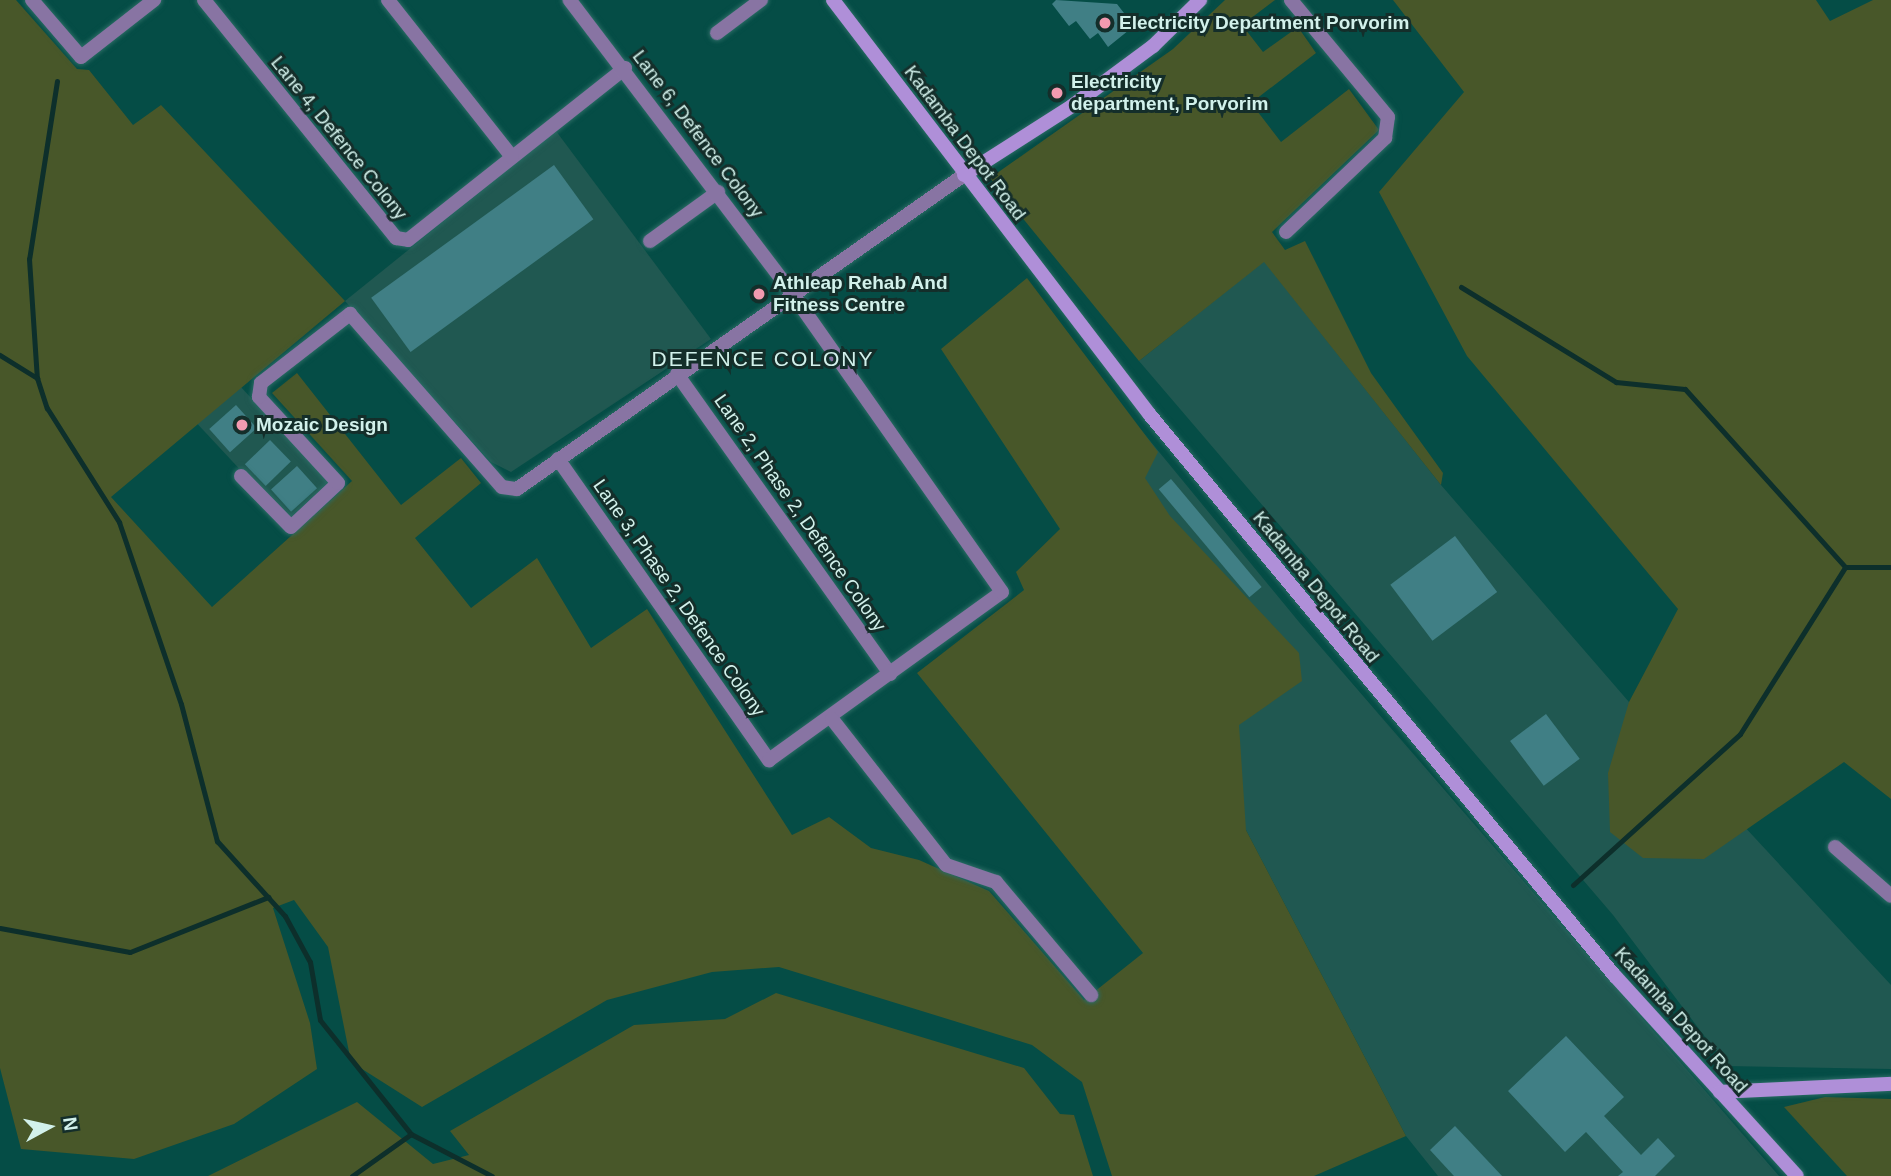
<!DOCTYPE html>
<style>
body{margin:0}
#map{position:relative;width:1891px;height:1176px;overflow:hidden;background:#054d46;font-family:Arial,sans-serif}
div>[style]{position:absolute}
.built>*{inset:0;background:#205851;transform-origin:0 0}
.green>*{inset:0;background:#485729}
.stream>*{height:5px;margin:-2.5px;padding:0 2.5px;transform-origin:2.5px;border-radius:2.5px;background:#0d2f2b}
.building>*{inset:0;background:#407f85;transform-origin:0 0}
.roads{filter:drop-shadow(0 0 2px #2a6b64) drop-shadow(0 0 2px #2a6b64)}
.street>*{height:14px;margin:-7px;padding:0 7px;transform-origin:7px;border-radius:7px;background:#8874a3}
.secondary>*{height:14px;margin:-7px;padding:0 7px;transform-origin:7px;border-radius:7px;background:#af8fd8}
.dots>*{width:19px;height:19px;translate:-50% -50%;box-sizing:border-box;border:4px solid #142e2a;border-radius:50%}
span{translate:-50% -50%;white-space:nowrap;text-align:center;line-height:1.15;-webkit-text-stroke:6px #142e2a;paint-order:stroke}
.poi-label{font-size:19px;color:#d2f1eb;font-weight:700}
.left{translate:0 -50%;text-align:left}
.street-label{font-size:19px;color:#d2f1eb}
.neighbourhood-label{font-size:21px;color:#d2f1eb;letter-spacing:2px}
.north{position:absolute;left:14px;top:1092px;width:70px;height:70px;-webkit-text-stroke:5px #142e2a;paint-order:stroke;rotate:82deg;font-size:19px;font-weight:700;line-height:28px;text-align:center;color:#d2f1eb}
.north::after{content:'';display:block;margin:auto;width:24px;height:32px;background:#d2f1eb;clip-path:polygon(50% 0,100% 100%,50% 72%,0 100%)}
</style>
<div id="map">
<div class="built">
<i style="clip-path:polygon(556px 131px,711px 339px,511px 472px,491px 462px,345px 301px)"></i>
<i style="clip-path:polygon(1264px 261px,1441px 485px,1629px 702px,1891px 985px,1891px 1069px,1727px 1066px,1613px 915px,1139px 361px)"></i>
<i style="left:239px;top:385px;width:132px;height:57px;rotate:47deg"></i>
<i style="clip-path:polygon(1132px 419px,1299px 622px,1779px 1176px,1438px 1176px,1406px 1136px,1246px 830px,1044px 500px)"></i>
</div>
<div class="green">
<i style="clip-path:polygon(0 0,16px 0,77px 69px,89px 70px,133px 125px,161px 105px,345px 301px,111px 497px,212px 607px,352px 481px,272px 393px,297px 373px,401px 505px,461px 458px,481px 483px,415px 538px,471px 608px,537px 558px,591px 648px,647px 609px,792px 835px,829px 817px,871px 848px,919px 860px,989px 891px,1084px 1000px,1143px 953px,917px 673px,1024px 590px,1016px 572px,1060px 529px,941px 349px,1027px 278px,1158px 452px,1145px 478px,1170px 516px,1299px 653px,1302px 681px,1239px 725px,1246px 830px,1406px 1136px,1314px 1176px,1112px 1176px,1082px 1082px,1032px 1045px,779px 967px,712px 972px,607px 1000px,422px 1107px,351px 1062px,328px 947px,294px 900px,273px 908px,310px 1023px,317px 1069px,234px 1124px,134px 1159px,21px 1149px,0 1068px)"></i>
<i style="clip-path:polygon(1225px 0,1275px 0,1242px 25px,1263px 52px,1298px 27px,1316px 53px,1251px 103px,1281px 142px,1349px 89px,1379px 130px,1272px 232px,1285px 250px,1305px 241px,1371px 373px,1443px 473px,1441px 485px,1264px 262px,1139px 361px,990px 178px,1173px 49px)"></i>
<i style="clip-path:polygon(1393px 0,1816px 0,1830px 21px,1873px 0,1891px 0,1891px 799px,1844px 762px,1704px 859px,1643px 858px,1610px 832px,1608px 773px,1629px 702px,1678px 609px,1467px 356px,1379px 192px,1464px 92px)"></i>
<i style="clip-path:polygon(776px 993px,1024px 1068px,1060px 1114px,1074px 1115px,1093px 1176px,208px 1176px,357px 1102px,433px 1164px,469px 1155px,450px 1131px,634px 1025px,725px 1019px)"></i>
<i style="clip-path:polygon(1825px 1097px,1891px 1099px,1891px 1176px,1847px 1176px,1784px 1107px)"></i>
</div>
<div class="stream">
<i style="left:57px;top:81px;width:180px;rotate:98.9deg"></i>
<i style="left:29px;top:259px;width:119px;rotate:86.2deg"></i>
<i style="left:37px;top:378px;width:32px;rotate:72deg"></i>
<i style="left:47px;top:408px;width:135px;rotate:57.7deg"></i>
<i style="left:119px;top:522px;width:192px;rotate:71.2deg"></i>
<i style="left:181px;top:704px;width:142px;rotate:75.3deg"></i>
<i style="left:217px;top:841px;width:101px;rotate:47.8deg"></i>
<i style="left:285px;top:916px;width:52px;rotate:61.5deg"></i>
<i style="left:310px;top:962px;width:59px;rotate:80.2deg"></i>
<i style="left:320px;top:1020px;width:146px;rotate:51.4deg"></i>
<i style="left:411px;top:1134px;width:91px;rotate:27.4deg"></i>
<i style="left:1461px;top:287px;width:182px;rotate:31.5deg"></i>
<i style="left:1616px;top:382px;width:69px;rotate:5.8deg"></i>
<i style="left:1685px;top:389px;width:239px;rotate:48deg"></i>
<i style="left:1845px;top:567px;width:46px"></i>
<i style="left:0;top:355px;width:44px;rotate:31.9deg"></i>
<i style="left:1573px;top:885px;width:225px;rotate:-42.1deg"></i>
<i style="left:1740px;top:734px;width:197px;rotate:-57.8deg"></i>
<i style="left:0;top:928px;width:132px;rotate:10.5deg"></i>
<i style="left:130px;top:952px;width:149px;rotate:-21.7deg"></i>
<i style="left:352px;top:1176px;width:72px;rotate:-35.4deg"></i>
</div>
<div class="building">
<i style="clip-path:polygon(1056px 0,1117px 4px,1134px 26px,1108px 47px,1098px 33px,1090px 39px,1076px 21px,1069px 26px,1052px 4px)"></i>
<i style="left:554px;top:165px;width:67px;height:226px;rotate:54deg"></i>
<i style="left:236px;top:405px;width:31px;height:36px;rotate:48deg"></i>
<i style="left:270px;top:440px;width:30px;height:35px;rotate:46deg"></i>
<i style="left:297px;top:466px;width:30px;height:35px;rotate:48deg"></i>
<i style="left:1171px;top:479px;width:141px;height:16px;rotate:50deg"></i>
<i style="left:1455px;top:536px;width:70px;height:81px;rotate:53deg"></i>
<i style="left:1546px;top:714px;width:56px;height:45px;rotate:53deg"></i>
<i style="clip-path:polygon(1566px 1036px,1624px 1097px,1604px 1116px,1641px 1155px,1658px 1138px,1675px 1156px,1655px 1176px,1618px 1176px,1623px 1172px,1586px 1132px,1565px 1152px,1508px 1091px)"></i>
<i style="clip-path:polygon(1455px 1126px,1502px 1176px,1454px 1176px,1430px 1150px)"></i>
</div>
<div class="roads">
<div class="street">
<i style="left:32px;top:0;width:75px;rotate:49.3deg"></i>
<i style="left:81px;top:57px;width:93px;rotate:-38deg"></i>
<i style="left:204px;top:0;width:306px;rotate:51.1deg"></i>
<i style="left:396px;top:238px;width:12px;rotate:9deg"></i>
<i style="left:408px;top:240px;width:277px;rotate:-38.4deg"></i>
<i style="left:388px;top:0;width:200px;rotate:51.7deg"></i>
<i style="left:717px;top:33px;width:55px;rotate:-36.9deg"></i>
<i style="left:1286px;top:232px;width:137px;rotate:-43.5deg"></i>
<i style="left:1385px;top:138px;width:21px;rotate:-82deg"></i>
<i style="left:1388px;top:117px;width:152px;rotate:-129.7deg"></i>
<i style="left:650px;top:241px;width:84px;rotate:-35.8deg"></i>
<i style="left:677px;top:374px;width:368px;rotate:54.6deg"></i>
<i style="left:558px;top:459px;width:368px;rotate:55deg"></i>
<i style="left:769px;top:760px;width:287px;rotate:-35.8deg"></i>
<i style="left:1002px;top:592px;width:365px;rotate:-125.1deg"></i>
<i style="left:792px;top:293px;width:368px;rotate:-127.2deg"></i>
<i style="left:241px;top:476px;width:71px;rotate:45.6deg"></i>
<i style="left:291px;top:527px;width:64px;rotate:-43.1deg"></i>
<i style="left:338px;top:483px;width:117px;rotate:-132.6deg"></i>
<i style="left:259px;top:397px;width:14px;rotate:-82deg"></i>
<i style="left:261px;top:383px;width:113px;rotate:-37.8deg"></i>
<i style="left:350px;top:314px;width:230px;rotate:48.7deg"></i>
<i style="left:502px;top:487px;width:15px;rotate:8deg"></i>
<i style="left:517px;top:489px;width:546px;rotate:-35.09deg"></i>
<i style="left:832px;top:719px;width:185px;rotate:52deg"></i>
<i style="left:946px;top:865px;width:53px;rotate:18.8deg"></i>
<i style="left:996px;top:882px;width:148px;rotate:49.9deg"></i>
<i style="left:1835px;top:847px;width:74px;rotate:41.2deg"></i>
</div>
<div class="secondary">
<i style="left:833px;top:0;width:522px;rotate:52.63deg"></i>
<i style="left:1150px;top:415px;width:729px;rotate:50.35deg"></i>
<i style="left:1615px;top:976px;width:270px;rotate:47.7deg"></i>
<i style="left:964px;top:175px;width:128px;rotate:-32.6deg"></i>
<i style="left:1072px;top:106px;width:101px;rotate:-36.5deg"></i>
<i style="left:1153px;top:46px;width:66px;rotate:-44.4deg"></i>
<i style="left:1720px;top:1092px;width:171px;rotate:-2.7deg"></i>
</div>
</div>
<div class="dots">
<i style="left:1105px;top:23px;background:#f29ab0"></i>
<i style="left:1057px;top:93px;background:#f29ab0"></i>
<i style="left:759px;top:294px;background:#f29ab0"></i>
<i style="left:242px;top:425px;background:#f29ab0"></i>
</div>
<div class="poi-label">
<span class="left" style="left:1119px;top:23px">Electricity Department Porvorim</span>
<span class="left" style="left:1071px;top:93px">Electricity<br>department, Porvorim</span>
<span class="left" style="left:773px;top:294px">Athleap Rehab And<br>Fitness Centre</span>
<span class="left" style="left:256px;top:425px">Mozaic Design</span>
</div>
<div class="street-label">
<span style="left:698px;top:134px;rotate:53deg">Lane 6, Defence Colony</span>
<span style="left:339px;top:138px;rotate:51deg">Lane 4, Defence Colony</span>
<span style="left:965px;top:143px;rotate:53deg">Kadamba Depot Road</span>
<span style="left:800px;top:513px;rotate:55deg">Lane 2, Phase 2, Defence Colony</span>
<span style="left:1316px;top:587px;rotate:51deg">Kadamba Depot Road</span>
<span style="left:679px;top:598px;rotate:55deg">Lane 3, Phase 2, Defence Colony</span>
<span style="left:1681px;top:1020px;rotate:48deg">Kadamba Depot Road</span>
</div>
<div class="neighbourhood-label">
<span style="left:763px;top:359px">DEFENCE COLONY</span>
</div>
<div class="north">N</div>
</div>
